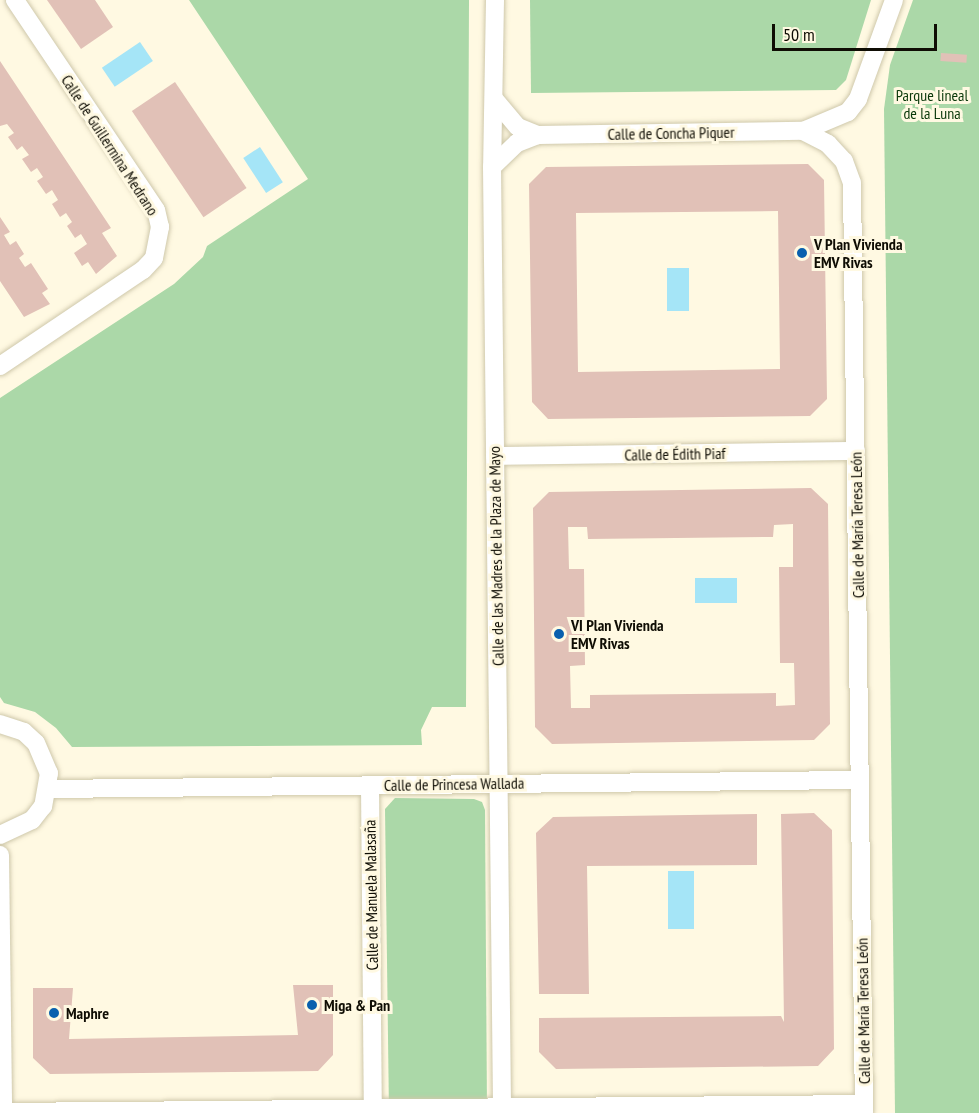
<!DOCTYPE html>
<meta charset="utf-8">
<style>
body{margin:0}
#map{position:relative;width:979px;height:1113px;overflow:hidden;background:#fff9e2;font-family:"PT Sans Narrow",sans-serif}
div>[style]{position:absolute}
.green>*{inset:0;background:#abd8a8}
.water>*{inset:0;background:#a5e5f7;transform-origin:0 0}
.building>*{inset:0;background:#e1c1b7;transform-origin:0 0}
.roads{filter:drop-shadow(0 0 2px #cfc8ab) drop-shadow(0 0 2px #cfc8ab)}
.street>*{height:18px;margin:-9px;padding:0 9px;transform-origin:9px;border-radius:9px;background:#fff}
.dots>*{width:16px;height:16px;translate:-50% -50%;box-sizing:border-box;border:3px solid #fff9e2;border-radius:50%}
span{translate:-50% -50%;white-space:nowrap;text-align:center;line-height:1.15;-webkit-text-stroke:6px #fff9e2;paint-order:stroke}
.park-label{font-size:16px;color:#0a380a}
.street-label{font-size:16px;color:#0f0d04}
.poi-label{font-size:16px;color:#0f0d04;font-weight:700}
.left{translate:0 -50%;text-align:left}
.scale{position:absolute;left:772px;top:24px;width:165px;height:27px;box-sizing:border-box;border:3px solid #0f0d04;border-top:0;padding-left:8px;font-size:18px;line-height:21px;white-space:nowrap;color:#0f0d04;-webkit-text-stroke:4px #fff9e2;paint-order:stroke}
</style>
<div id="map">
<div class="green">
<i style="clip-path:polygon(189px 0,469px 0,466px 707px,432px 707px,421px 730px,422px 745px,72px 747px,56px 728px,35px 712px,4px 703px,0 697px,0 398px,174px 284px,203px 257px,207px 246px,308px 179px)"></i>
<i style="clip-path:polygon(530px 0,871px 0,846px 80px,836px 90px,531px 93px)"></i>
<i style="clip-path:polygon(913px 0,979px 0,979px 1113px,895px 1113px,884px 109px,890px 65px)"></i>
<i style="clip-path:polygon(395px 798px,474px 799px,482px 802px,485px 810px,487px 1113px,389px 1113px,385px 809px)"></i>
</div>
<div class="water">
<i style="left:140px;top:42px;width:23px;height:46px;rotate:56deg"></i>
<i style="left:260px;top:147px;width:42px;height:20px;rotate:57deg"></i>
<i style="left:667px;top:268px;width:22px;height:43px"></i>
<i style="left:695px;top:578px;width:42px;height:25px"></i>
<i style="left:694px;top:871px;width:58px;height:26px;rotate:90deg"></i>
</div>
<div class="building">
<i style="clip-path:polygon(47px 0,95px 0,113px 27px,81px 49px)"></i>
<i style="left:941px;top:53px;width:26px;height:8px;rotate:4deg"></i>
<i style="clip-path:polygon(0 61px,111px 228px,102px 233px,117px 256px,96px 274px,88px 262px,82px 266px,74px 253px,87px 244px,81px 234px,75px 238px,67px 226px,72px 222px,66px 213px,60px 217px,52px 204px,58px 200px,52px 190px,46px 194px,37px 181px,43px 177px,37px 168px,31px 172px,22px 159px,29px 155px,22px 146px,17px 150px,8px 137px,14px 133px,7px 124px,0 126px)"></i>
<i style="left:175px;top:82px;width:128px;height:52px;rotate:56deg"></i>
<i style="clip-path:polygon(evenodd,808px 164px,824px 180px,827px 399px,810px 416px,548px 419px,532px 402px,529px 184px,546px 167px,808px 164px,778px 211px,780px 369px,578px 372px,576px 213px,778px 211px)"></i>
<i style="clip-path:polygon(0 217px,10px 232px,4px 235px,10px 245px,16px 241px,24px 254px,19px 258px,25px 267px,31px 263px,48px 289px,42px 293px,50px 304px,24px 317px,0 281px)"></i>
<i style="clip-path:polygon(evenodd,811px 488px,828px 504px,830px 724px,814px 740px,552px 744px,535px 727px,533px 508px,549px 492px,811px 488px,793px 524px,793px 567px,779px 567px,780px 663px,794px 663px,795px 705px,776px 706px,776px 693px,590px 695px,590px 708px,571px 708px,570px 666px,585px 665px,584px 569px,569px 569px,568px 527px,587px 527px,588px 539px,773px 537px,774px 525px,793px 524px)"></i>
<i style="clip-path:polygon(814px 813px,832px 830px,834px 1049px,818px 1066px,556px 1069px,539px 1052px,539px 1018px,781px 1016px,784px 1022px,781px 814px)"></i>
<i style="clip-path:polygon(757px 814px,757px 865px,587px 866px,589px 994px,539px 994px,536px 833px,553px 817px)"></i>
<i style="clip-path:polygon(293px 985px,333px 985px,333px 1055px,318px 1071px,50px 1074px,33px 1058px,33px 988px,73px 988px,69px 1039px,298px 1035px)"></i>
</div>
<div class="roads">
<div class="street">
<i style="left:495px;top:0;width:167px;rotate:91deg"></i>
<i style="left:492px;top:167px;width:946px;rotate:89.39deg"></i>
<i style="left:495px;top:100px;width:35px;rotate:50deg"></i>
<i style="left:518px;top:127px;width:22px;rotate:22deg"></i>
<i style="left:538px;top:135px;width:265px;rotate:-0.9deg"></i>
<i style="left:803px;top:131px;width:49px;rotate:-22.9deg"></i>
<i style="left:848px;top:112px;width:16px;rotate:-52deg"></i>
<i style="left:858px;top:99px;width:105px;rotate:-70deg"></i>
<i style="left:803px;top:131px;width:28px;rotate:27deg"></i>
<i style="left:828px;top:144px;width:23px;rotate:47deg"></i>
<i style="left:844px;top:161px;width:23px;rotate:70deg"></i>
<i style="left:852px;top:183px;width:930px;rotate:89.26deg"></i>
<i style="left:492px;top:167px;width:35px;rotate:-44deg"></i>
<i style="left:517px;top:143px;width:22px;rotate:-21deg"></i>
<i style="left:0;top:366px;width:172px;rotate:-33.9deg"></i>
<i style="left:143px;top:270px;width:16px;rotate:-47deg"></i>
<i style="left:154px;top:258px;width:32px;rotate:-79deg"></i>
<i style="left:160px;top:227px;width:17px;rotate:-103deg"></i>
<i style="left:156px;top:210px;width:253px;rotate:-123.9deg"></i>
<i style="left:495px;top:456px;width:361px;rotate:-0.8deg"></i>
<i style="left:0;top:724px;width:25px;rotate:18deg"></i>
<i style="left:24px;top:732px;width:16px;rotate:43deg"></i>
<i style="left:36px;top:743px;width:33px;rotate:67deg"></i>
<i style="left:49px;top:773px;width:34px;rotate:100deg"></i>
<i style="left:43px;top:806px;width:18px;rotate:128deg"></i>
<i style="left:32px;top:820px;width:35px;rotate:155deg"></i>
<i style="left:370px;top:785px;width:328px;rotate:89.5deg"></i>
<i style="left:49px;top:789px;width:811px;rotate:-0.64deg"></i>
<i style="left:0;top:855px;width:258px;rotate:89.3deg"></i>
<i style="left:3px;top:1112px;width:860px;rotate:-0.53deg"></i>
</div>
</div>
<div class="dots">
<i style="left:802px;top:253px;background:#0960ae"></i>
<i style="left:559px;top:634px;background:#0960ae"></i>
<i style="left:312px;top:1005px;background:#0960ae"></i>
<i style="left:54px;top:1013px;background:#0960ae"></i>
</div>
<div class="park-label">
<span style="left:932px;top:104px">Parque lineal<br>de la Luna</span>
</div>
<div class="street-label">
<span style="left:671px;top:133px;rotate:-1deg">Calle de Concha Piquer</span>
<span style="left:110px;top:145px;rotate:57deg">Calle de Guillermina Medrano</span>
<span style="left:675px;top:454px;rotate:-1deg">Calle de Édith Piaf</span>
<span style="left:857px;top:525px;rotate:-91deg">Calle de María Teresa León</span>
<span style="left:496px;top:556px;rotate:-91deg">Calle de las Madres de la Plaza de Mayo</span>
<span style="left:454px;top:784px;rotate:-1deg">Calle de Princesa Wallada</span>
<span style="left:371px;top:895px;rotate:-91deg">Calle de Manuela Malasaña</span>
<span style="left:863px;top:1011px;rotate:-91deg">Calle de María Teresa León</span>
</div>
<div class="poi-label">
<span class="left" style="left:814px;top:253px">V Plan Vivienda<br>EMV Rivas</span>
<span class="left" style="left:571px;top:634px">VI Plan Vivienda<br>EMV Rivas</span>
<span class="left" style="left:324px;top:1005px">Miga &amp; Pan</span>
<span class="left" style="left:66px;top:1013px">Maphre</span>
</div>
<div class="scale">50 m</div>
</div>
